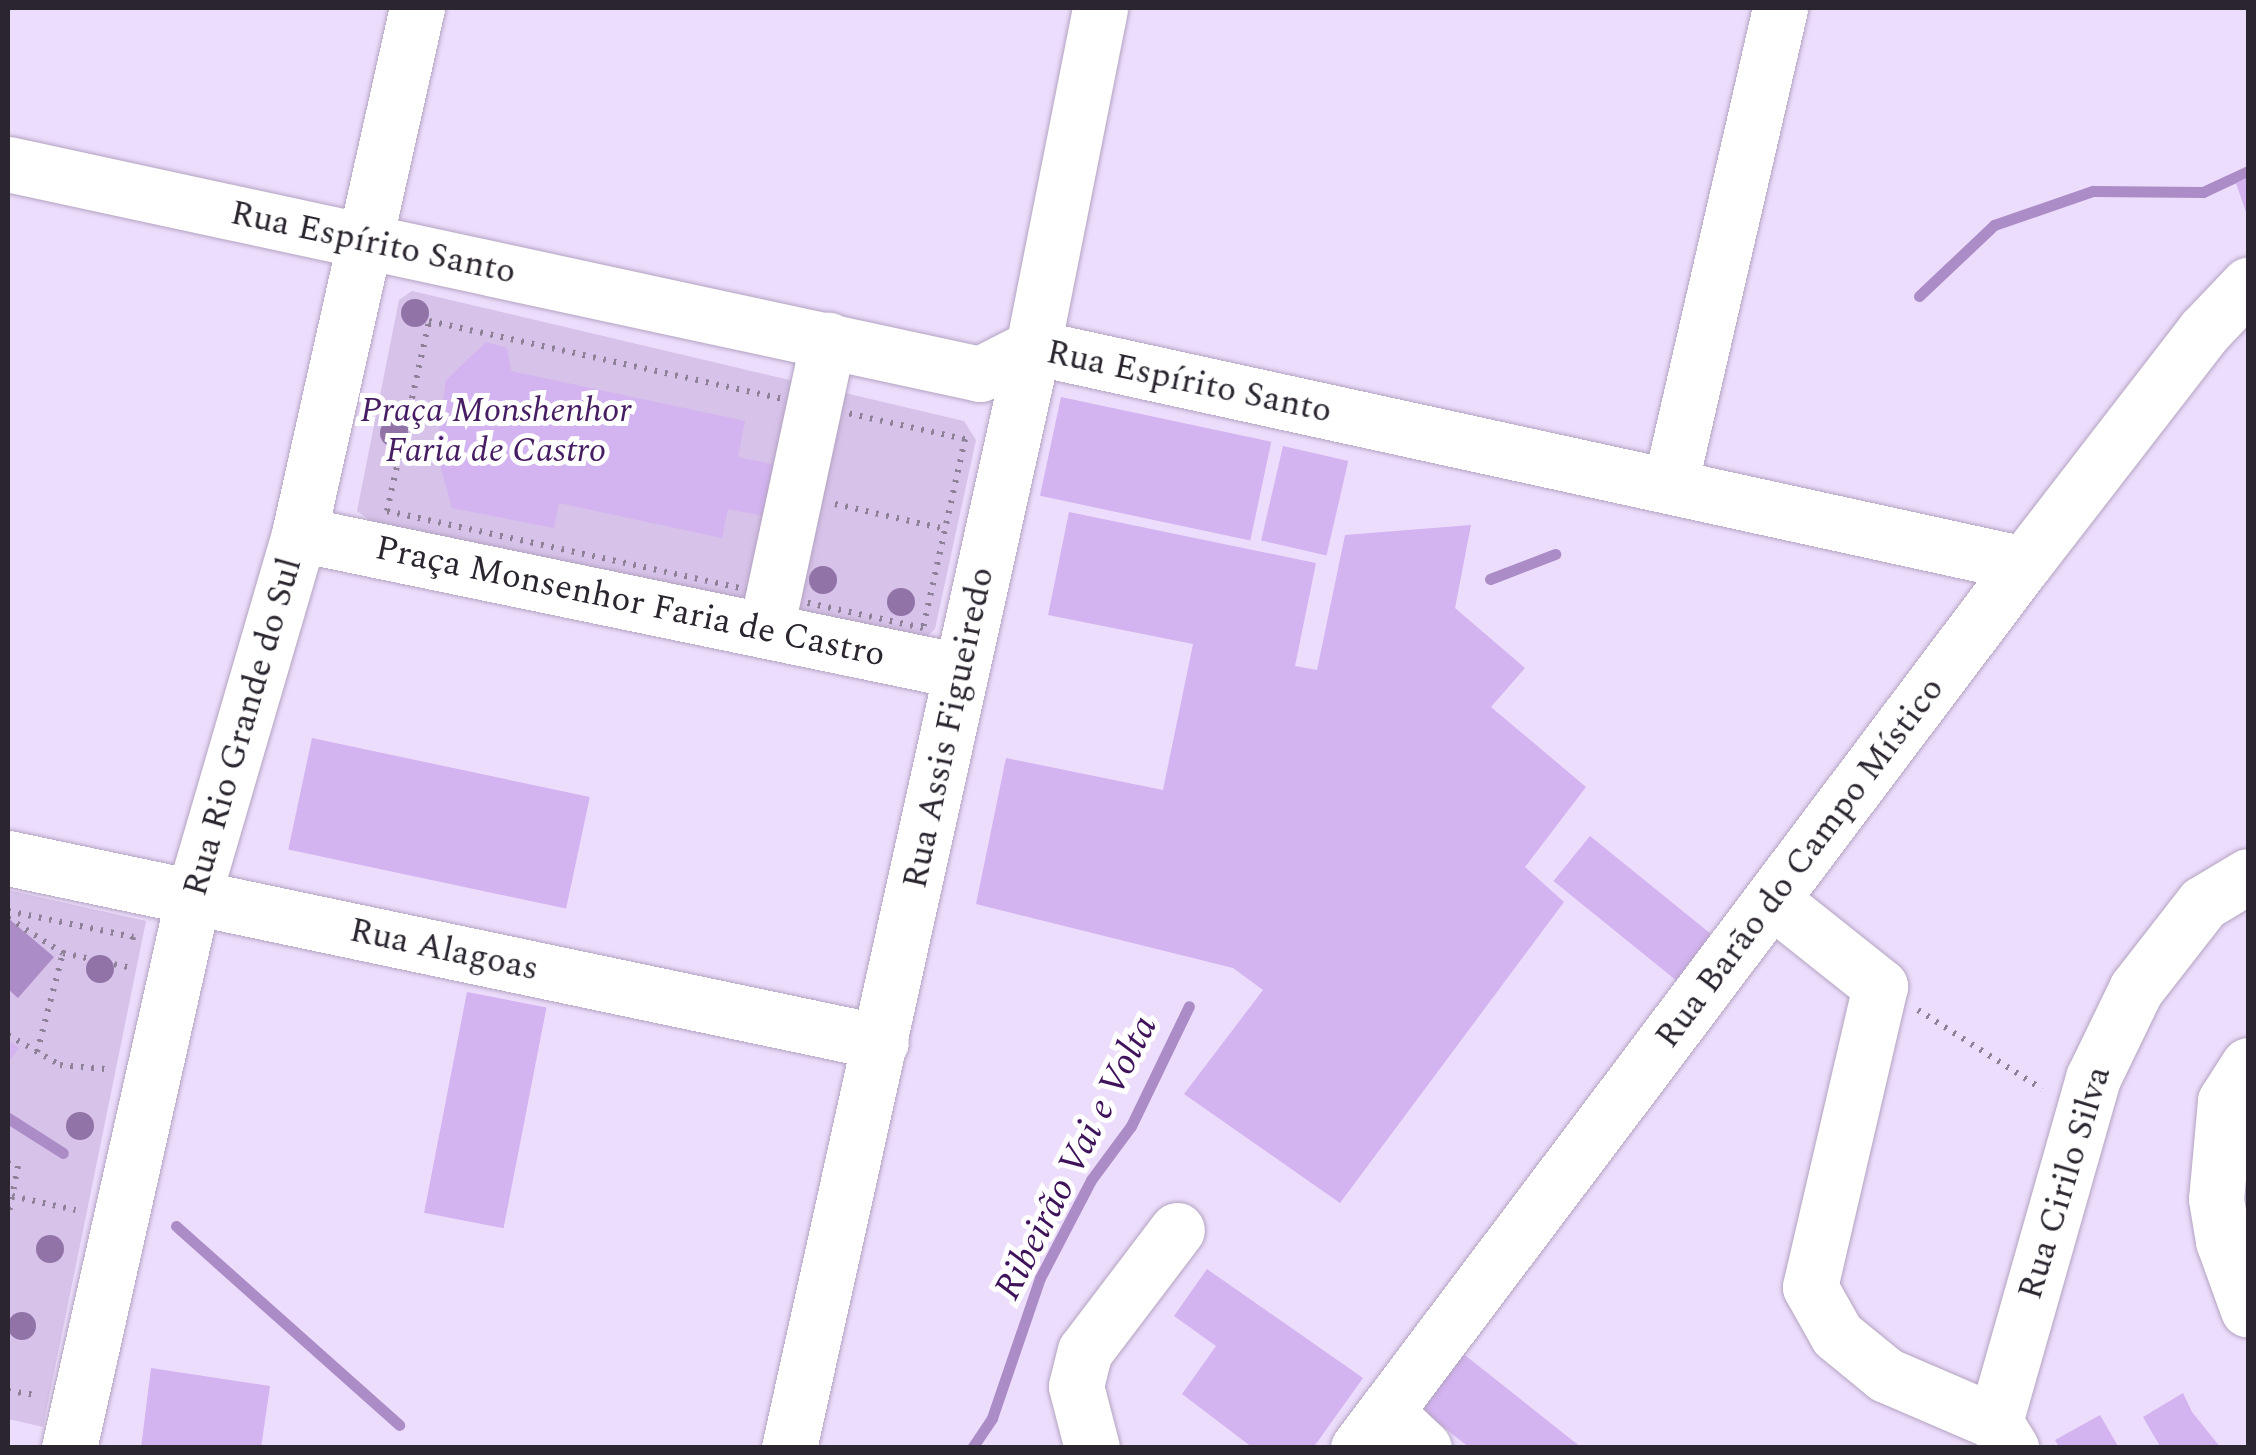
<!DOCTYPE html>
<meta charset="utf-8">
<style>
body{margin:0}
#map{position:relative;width:2256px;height:1455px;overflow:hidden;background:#edddfc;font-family:Spectral,serif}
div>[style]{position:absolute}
.green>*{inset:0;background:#d7c2e9}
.water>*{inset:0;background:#ac8cc7}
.stream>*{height:11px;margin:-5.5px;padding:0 5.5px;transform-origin:5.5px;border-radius:5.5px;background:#ac8cc7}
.building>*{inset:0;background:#d3b3f0;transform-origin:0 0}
.path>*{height:6px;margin-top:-3px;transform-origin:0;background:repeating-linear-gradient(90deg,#8c8196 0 2.5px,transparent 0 10.5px)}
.roads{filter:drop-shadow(0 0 2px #b3a3c1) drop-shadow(0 0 2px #b3a3c1)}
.minor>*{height:55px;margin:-27.5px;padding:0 27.5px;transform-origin:27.5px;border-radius:27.5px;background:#fff}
.trees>*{width:28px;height:28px;margin:-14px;border-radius:50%;background:#9173a7}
span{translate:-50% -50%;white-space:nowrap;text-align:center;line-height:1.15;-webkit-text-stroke:10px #fff;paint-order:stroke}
.street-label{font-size:35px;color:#2b2530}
.park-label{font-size:35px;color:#461c62;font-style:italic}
.water-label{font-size:38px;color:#3f135a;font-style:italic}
.frame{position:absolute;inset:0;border:10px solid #2b2530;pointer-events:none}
</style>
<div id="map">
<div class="green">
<i style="clip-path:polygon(412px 291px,964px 421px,976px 440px,935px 629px,922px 641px,376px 525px,357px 511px,399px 300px)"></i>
<i style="clip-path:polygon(8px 890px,146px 921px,43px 1427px,8px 1419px)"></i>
</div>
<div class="water">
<i style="clip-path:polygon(8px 918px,54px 957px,18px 998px,8px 989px)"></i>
</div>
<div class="stream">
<i style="left:1919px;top:296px;width:103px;rotate:-43.4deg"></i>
<i style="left:1994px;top:225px;width:105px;rotate:-19deg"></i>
<i style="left:2093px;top:191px;width:110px;rotate:0.5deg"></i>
<i style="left:2203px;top:192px;width:50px;rotate:-25deg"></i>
<i style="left:1490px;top:579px;width:70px;rotate:-21deg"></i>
<i style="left:8px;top:1118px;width:65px;rotate:32.5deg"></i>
<i style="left:176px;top:1226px;width:299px;rotate:41.7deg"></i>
<i style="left:972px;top:1448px;width:36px;rotate:-56deg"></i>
<i style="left:992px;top:1418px;width:148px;rotate:-71.1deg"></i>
<i style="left:1040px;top:1278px;width:110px;rotate:-62.5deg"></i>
<i style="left:1091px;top:1180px;width:67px;rotate:-53.5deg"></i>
<i style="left:1131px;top:1126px;width:133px;rotate:-64.2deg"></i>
</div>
<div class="building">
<i style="clip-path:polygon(2248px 177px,2248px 218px,2236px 183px)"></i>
<i style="clip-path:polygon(486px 342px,507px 348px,511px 371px,745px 421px,738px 457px,780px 466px,769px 517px,728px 509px,722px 538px,559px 503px,554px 528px,452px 508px,436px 450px,446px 380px)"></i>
<i style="left:1061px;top:397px;width:215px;height:101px;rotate:12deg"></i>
<i style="left:1283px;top:446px;width:67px;height:97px;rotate:13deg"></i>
<i style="clip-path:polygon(1069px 512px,1316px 563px,1295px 666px,1317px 670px,1345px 535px,1471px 525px,1455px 608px,1525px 668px,1491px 707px,1586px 787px,1525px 867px,1564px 902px,1340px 1203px,1184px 1094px,1263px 990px,1233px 968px,976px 904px,1006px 758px,1163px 790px,1193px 644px,1048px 615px)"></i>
<i style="left:312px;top:738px;width:284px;height:114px;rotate:12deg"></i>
<i style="left:1590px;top:836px;width:168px;height:58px;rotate:39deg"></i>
<i style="left:467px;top:992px;width:81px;height:225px;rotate:11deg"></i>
<i style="clip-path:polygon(8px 1040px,19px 1048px,8px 1063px)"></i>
<i style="clip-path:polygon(1207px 1269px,1363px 1378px,1313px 1448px,1253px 1448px,1182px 1394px,1216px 1346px,1174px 1316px)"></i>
<i style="clip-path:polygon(1461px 1352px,1582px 1448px,1470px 1448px,1418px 1407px)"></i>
<i style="clip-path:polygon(151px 1368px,270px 1386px,261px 1448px,141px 1448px)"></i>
<i style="clip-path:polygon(2183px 1393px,2192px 1412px,2221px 1448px,2161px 1448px,2143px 1417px)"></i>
<i style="clip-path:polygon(2100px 1415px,2119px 1448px,2060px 1448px,2055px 1440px)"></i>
</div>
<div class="path">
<i style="left:429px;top:321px;width:549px;rotate:12.42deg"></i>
<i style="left:965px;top:439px;width:194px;rotate:102.5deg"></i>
<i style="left:923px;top:628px;width:549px;rotate:-167.69deg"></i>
<i style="left:387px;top:511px;width:195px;rotate:-77.5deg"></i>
<i style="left:835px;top:504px;width:113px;rotate:12.8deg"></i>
<i style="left:8px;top:911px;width:128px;rotate:11.7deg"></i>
<i style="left:133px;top:937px;width:5px;rotate:101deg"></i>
<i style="left:8px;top:918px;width:65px;rotate:32.5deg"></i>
<i style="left:63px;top:953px;width:66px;rotate:12.3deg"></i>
<i style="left:1918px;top:1010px;width:147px;rotate:32.5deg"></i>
<i style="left:8px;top:1035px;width:60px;rotate:30deg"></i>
<i style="left:60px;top:1065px;width:45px;rotate:5.1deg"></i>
<i style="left:37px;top:1052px;width:102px;rotate:-75.3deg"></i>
<i style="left:8px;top:1163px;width:10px;rotate:17deg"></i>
<i style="left:18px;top:1166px;width:52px;rotate:101.1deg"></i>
<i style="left:12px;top:1196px;width:65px;rotate:12.5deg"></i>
<i style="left:8px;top:1391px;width:28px;rotate:8deg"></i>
</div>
<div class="roads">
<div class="minor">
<i style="left:8px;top:164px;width:994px;rotate:12.19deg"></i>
<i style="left:980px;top:374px;width:59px;rotate:-27deg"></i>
<i style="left:1033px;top:347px;width:1014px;rotate:12.35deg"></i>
<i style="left:1670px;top:485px;width:490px;rotate:-77deg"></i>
<i style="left:299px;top:534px;width:675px;rotate:11.71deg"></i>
<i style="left:766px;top:629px;width:296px;rotate:-77.9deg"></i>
<i style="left:8px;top:858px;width:892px;rotate:11.9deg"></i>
<i style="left:1773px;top:901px;width:137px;rotate:38.5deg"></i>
<i style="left:1880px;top:986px;width:309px;rotate:103.1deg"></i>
<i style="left:1810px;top:1287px;width:55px;rotate:60.6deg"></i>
<i style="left:1837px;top:1335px;width:63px;rotate:39.2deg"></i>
<i style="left:1886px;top:1375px;width:119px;rotate:23.3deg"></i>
<i style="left:1995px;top:1422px;width:31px;rotate:58deg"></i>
<i style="left:2248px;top:1065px;width:43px;rotate:122.6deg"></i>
<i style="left:2225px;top:1101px;width:98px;rotate:95.2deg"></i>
<i style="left:2216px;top:1199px;width:43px;rotate:80.5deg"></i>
<i style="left:2223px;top:1241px;width:73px;rotate:70.1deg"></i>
<i style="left:1386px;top:1412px;width:52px;rotate:43.5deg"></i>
<i style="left:1995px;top:1422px;width:358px;rotate:-74.1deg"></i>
<i style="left:2093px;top:1078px;width:99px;rotate:-64.2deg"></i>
<i style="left:2136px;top:989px;width:109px;rotate:-52.1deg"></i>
<i style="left:2203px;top:903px;width:52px;rotate:-31deg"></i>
<i style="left:69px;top:1448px;width:565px;rotate:-77.32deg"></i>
<i style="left:193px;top:897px;width:378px;rotate:-73.7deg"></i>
<i style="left:299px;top:534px;width:539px;rotate:-77.36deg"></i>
<i style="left:789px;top:1448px;width:1128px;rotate:-77.5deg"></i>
<i style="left:1033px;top:347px;width:346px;rotate:-78.8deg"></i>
<i style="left:1092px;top:1448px;width:64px;rotate:-104.5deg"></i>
<i style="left:1076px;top:1386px;width:36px;rotate:-76deg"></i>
<i style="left:1085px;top:1351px;width:152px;rotate:-52.8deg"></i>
<i style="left:1358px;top:1448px;width:1107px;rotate:-53.01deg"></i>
<i style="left:2024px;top:564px;width:294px;rotate:-52.3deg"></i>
<i style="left:2204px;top:331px;width:64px;rotate:-46.3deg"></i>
</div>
</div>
<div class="trees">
<i style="left:415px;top:313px"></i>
<i style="left:394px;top:433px"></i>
<i style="left:823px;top:580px"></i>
<i style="left:901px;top:602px"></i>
<i style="left:100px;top:969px"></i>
<i style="left:80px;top:1126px"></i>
<i style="left:50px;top:1249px"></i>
<i style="left:22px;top:1326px"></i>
</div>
<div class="street-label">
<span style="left:373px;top:243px;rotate:12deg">Rua Espírito Santo</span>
<span style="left:1189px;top:382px;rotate:12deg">Rua Espírito Santo</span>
<span style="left:630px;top:602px;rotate:12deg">Praça Monsenhor Faria de Castro</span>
<span style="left:243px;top:727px;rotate:-74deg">Rua Rio Grande do Sul</span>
<span style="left:949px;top:728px;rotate:-78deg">Rua Assis Figueiredo</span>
<span style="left:1800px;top:863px;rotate:-53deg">Rua Barão do Campo Místico</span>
<span style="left:444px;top:950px;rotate:12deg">Rua Alagoas</span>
<span style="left:2065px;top:1183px;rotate:-73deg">Rua Cirilo Silva</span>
</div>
<div class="park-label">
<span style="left:496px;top:431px">Praça Monshenhor<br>Faria de Castro</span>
</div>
<div class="water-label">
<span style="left:1077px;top:1158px;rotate:-63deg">Ribeirão Vai e Volta</span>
</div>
<div class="frame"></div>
</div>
